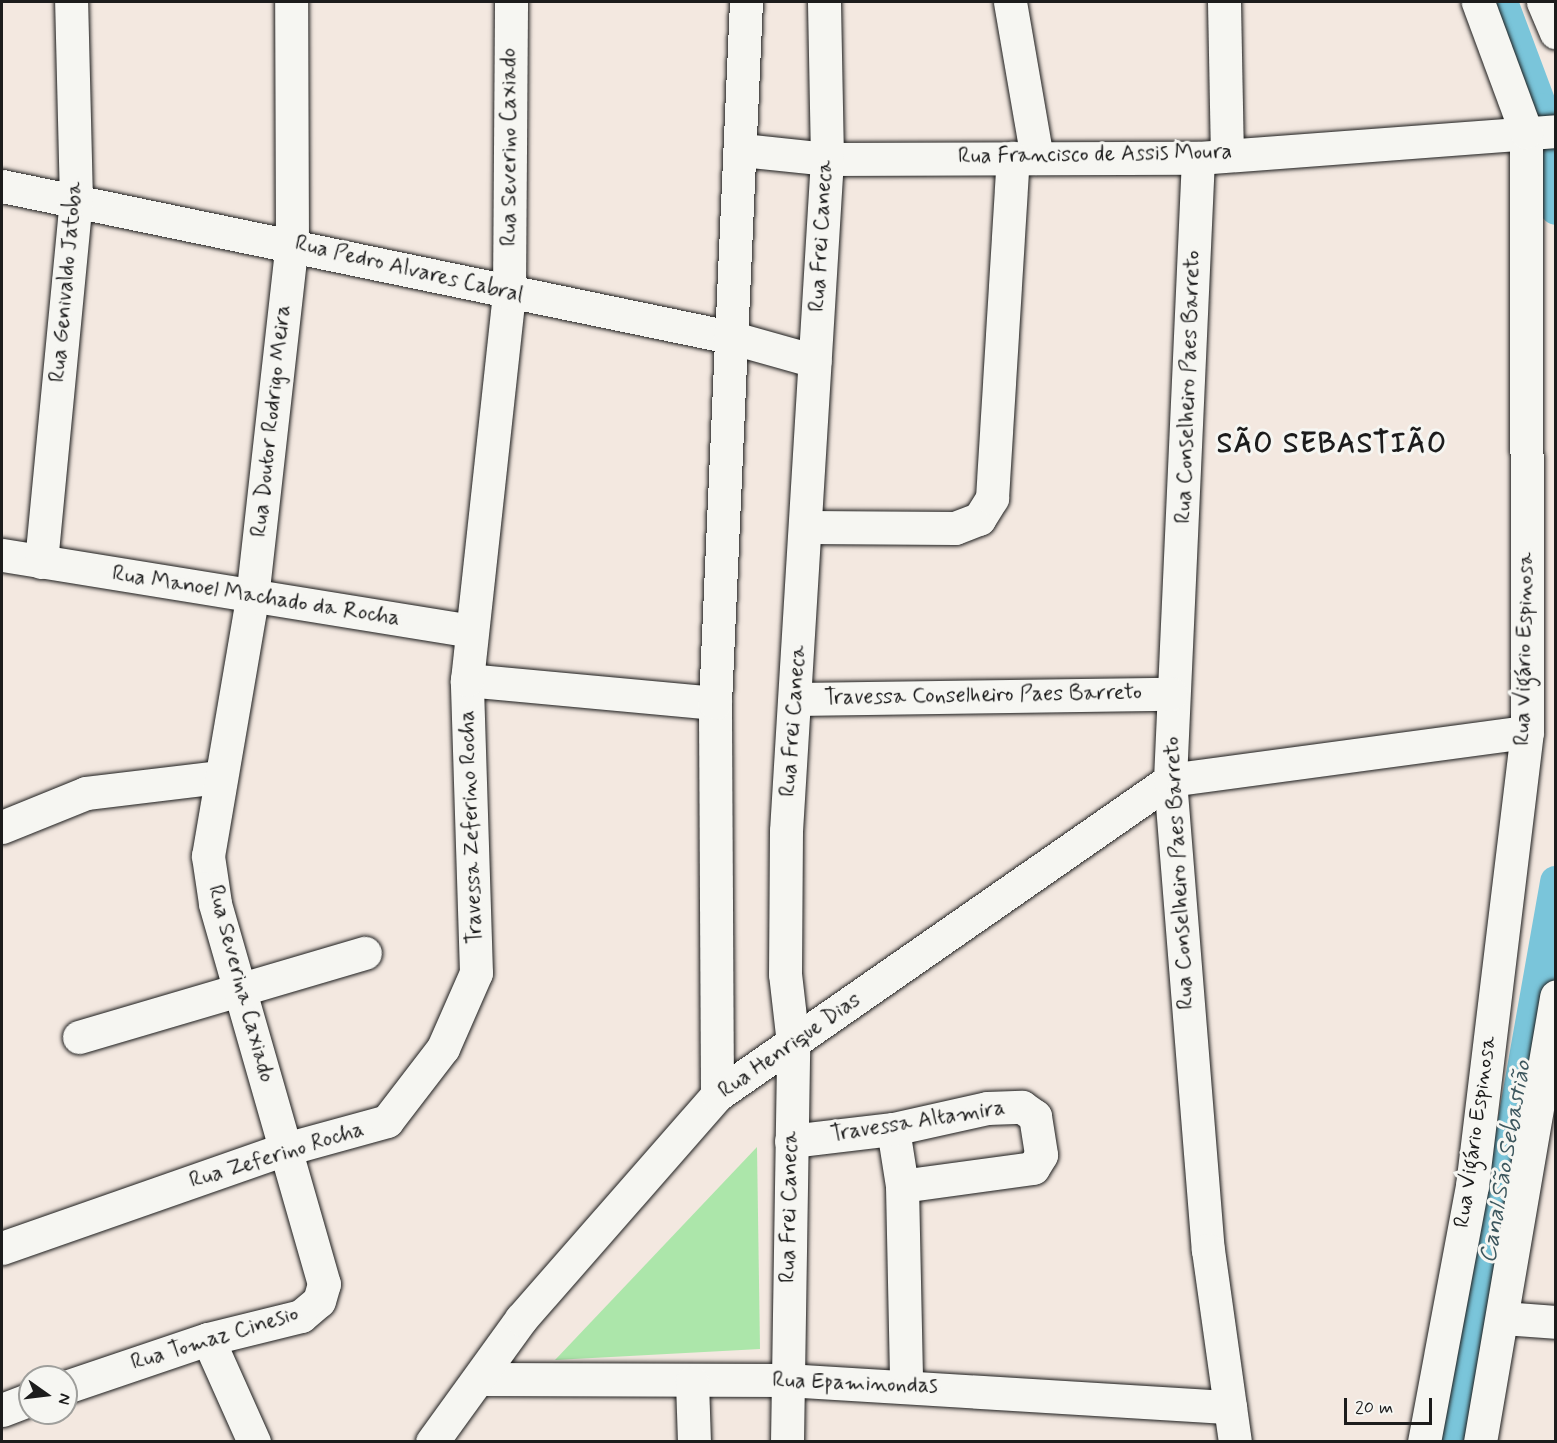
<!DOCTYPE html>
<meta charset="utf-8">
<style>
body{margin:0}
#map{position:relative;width:1557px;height:1443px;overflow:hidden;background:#f3e8e0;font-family:Mynerve,sans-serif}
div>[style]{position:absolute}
.green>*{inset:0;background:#ace6aa}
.canal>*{height:32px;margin:-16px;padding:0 16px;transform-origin:16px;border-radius:16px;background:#7ac5da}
.roads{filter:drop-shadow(0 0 2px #1c1c1c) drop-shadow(0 0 2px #1c1c1c)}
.minor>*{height:33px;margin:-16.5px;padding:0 16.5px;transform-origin:16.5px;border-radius:16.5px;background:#f6f6f2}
span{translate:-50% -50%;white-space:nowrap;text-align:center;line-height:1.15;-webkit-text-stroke:6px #f6f6f2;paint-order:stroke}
.street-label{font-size:22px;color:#1c1c1c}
.water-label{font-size:24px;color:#3d575e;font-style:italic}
.district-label{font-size:28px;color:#1c1c1c;font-weight:700;letter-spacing:1.5px}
.frame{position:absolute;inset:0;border:3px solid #1c1c1c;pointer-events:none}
.north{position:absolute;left:18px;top:1365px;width:60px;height:60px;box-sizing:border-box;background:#f6f6f2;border:2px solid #9f9f9c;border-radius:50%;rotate:104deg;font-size:16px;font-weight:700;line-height:24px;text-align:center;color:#1c1c1c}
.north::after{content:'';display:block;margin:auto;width:21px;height:27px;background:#1c1c1c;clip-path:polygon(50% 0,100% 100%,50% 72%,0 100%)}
.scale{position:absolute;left:1344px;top:1398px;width:88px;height:27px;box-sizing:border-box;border:3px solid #1c1c1c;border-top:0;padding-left:8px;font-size:18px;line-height:21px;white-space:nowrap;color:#1c1c1c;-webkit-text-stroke:4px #f6f6f2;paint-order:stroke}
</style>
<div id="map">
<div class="green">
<i style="clip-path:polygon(757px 1147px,760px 1349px,555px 1360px)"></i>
</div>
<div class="canal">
<i style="left:1502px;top:2px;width:114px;rotate:69.5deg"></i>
<i style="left:1542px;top:109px;width:45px;rotate:76deg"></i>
<i style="left:1553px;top:153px;width:56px;rotate:86.9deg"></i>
<i style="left:1457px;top:1442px;width:569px;rotate:-79.97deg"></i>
</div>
<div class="roads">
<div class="minor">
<i style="left:1010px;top:2px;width:158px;rotate:80.2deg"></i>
<i style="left:1224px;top:2px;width:151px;rotate:88.9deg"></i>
<i style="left:1543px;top:2px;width:33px;rotate:67deg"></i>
<i style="left:742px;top:150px;width:85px;rotate:6deg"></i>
<i style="left:827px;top:159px;width:371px;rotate:-0.2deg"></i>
<i style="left:1198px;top:158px;width:359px;rotate:-4.3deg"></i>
<i style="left:1198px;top:158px;width:623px;rotate:92.58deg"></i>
<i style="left:1170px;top:780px;width:472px;rotate:85.4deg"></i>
<i style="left:1208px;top:1250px;width:194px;rotate:82deg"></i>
<i style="left:2px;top:186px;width:743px;rotate:11.72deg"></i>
<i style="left:730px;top:337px;width:88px;rotate:15.8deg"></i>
<i style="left:807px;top:527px;width:148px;rotate:0.4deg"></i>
<i style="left:955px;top:528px;width:26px;rotate:-21deg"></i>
<i style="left:979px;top:519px;width:25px;rotate:-58deg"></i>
<i style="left:992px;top:498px;width:341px;rotate:-86.5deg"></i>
<i style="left:2px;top:555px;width:475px;rotate:9.2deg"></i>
<i style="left:41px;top:562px;width:363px;rotate:-84.5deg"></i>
<i style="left:76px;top:201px;width:199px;rotate:-91.4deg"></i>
<i style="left:467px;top:680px;width:249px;rotate:5.3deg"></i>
<i style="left:795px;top:699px;width:376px;rotate:-0.8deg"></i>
<i style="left:2px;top:827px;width:91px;rotate:-22deg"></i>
<i style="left:86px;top:793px;width:133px;rotate:-6.9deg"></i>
<i style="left:79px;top:1037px;width:298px;rotate:-16.4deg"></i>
<i style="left:717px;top:1095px;width:392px;rotate:-90.3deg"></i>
<i style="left:715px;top:703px;width:702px;rotate:-87.47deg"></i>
<i style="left:893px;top:1129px;width:58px;rotate:81deg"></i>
<i style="left:902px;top:1186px;width:198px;rotate:88.8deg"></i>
<i style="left:791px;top:1141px;width:103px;rotate:-6.7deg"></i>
<i style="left:893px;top:1129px;width:96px;rotate:-12.6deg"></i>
<i style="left:987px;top:1108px;width:35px;rotate:-2deg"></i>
<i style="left:1022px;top:1107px;width:16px;rotate:35deg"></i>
<i style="left:1035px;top:1116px;width:39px;rotate:81deg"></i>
<i style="left:1041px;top:1155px;width:15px;rotate:122deg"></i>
<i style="left:1033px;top:1168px;width:132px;rotate:172.2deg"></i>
<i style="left:2px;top:1248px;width:297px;rotate:-19.3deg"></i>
<i style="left:282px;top:1150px;width:109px;rotate:-15.4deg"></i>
<i style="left:387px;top:1121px;width:92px;rotate:-52.5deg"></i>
<i style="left:443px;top:1048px;width:82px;rotate:-66.3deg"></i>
<i style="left:476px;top:973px;width:293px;rotate:-91.8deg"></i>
<i style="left:467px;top:680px;width:389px;rotate:-83.8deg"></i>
<i style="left:509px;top:293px;width:291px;rotate:-89.6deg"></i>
<i style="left:1502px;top:1318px;width:54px;rotate:4.2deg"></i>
<i style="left:208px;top:1339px;width:113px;rotate:65.9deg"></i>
<i style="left:479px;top:1379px;width:307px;rotate:0.2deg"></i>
<i style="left:786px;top:1380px;width:445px;rotate:3.5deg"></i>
<i style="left:692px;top:1382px;width:60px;rotate:88.1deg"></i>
<i style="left:66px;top:1387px;width:150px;rotate:-18.7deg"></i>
<i style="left:208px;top:1339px;width:96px;rotate:-13.9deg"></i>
<i style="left:301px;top:1316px;width:23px;rotate:-40deg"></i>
<i style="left:319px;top:1301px;width:18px;rotate:-74deg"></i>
<i style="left:324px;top:1284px;width:396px;rotate:-106deg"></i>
<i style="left:215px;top:903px;width:48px;rotate:-98.5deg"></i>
<i style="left:208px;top:856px;width:262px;rotate:-80.3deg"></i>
<i style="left:252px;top:598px;width:357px;rotate:-83.6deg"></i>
<i style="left:292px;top:243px;width:241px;rotate:-90.2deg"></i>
<i style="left:2px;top:1410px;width:30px;rotate:-21deg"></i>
<i style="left:432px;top:1442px;width:152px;rotate:-54.1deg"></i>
<i style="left:521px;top:1319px;width:298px;rotate:-48.8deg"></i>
<i style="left:717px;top:1095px;width:552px;rotate:-34.81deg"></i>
<i style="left:1170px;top:780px;width:360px;rotate:-7.7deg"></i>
<i style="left:787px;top:1442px;width:399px;rotate:-89.1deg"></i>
<i style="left:793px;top:1043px;width:69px;rotate:-96.6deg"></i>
<i style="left:785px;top:974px;width:143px;rotate:-89.6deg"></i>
<i style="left:786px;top:831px;width:673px;rotate:-86.51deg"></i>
<i style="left:827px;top:159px;width:157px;rotate:-91.1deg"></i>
<i style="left:1424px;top:1442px;width:260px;rotate:-79.4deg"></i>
<i style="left:1472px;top:1186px;width:457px;rotate:-83.1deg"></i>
<i style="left:1527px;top:732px;width:600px;rotate:-90.1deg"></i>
<i style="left:1526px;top:132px;width:139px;rotate:-110.3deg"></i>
<i style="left:1480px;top:1442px;width:452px;rotate:-80.3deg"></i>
</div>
</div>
<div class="street-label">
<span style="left:510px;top:147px;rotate:-90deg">Rua Severino Caxiado</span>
<span style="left:1095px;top:155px;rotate:-1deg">Rua Francisco de Assis Moura</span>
<span style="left:822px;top:236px;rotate:-87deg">Rua Frei Caneca</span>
<span style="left:409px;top:270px;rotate:13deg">Rua Pedro Alvares Cabral</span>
<span style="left:67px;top:282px;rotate:-85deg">Rua Genivaldo Jatoba</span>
<span style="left:1189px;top:387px;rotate:-88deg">Rua Conselheiro Paes Barreto</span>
<span style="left:272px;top:421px;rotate:-84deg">Rua Doutor Rodrigo Meira</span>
<span style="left:256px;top:597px;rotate:9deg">Rua Manoel Machado da Rocha</span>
<span style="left:1525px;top:649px;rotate:-89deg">Rua Vigário Espinosa</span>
<span style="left:983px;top:696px;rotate:-1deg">Travessa Conselheiro Paes Barreto</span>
<span style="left:794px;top:721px;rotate:-86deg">Rua Frei Caneca</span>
<span style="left:472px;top:827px;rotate:-92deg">Travessa Zeferino Rocha</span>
<span style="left:1180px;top:873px;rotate:-93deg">Rua Conselheiro Paes Barreto</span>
<span style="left:240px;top:984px;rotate:75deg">Rua Severina Caxiado</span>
<span style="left:790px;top:1046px;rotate:-35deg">Rua Henrique Dias</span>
<span style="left:918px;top:1122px;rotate:-9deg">Travessa Altamira</span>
<span style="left:1476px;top:1132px;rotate:-82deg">Rua Vigário Espinosa</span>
<span style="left:277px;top:1156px;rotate:-17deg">Rua Zeferino Rocha</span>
<span style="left:790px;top:1207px;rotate:-89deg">Rua Frei Caneca</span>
<span style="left:215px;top:1339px;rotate:-17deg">Rua Tomaz Cinesio</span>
<span style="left:855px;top:1384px;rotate:2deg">Rua Epaminondas</span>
</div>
<div class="water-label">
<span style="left:1506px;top:1162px;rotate:-80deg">Canal São Sebastião</span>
</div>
<div class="district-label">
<span style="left:1332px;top:445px">SÃO SEBASTIÃO</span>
</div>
<div class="frame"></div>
<div class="north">N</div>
<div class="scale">20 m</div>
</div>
